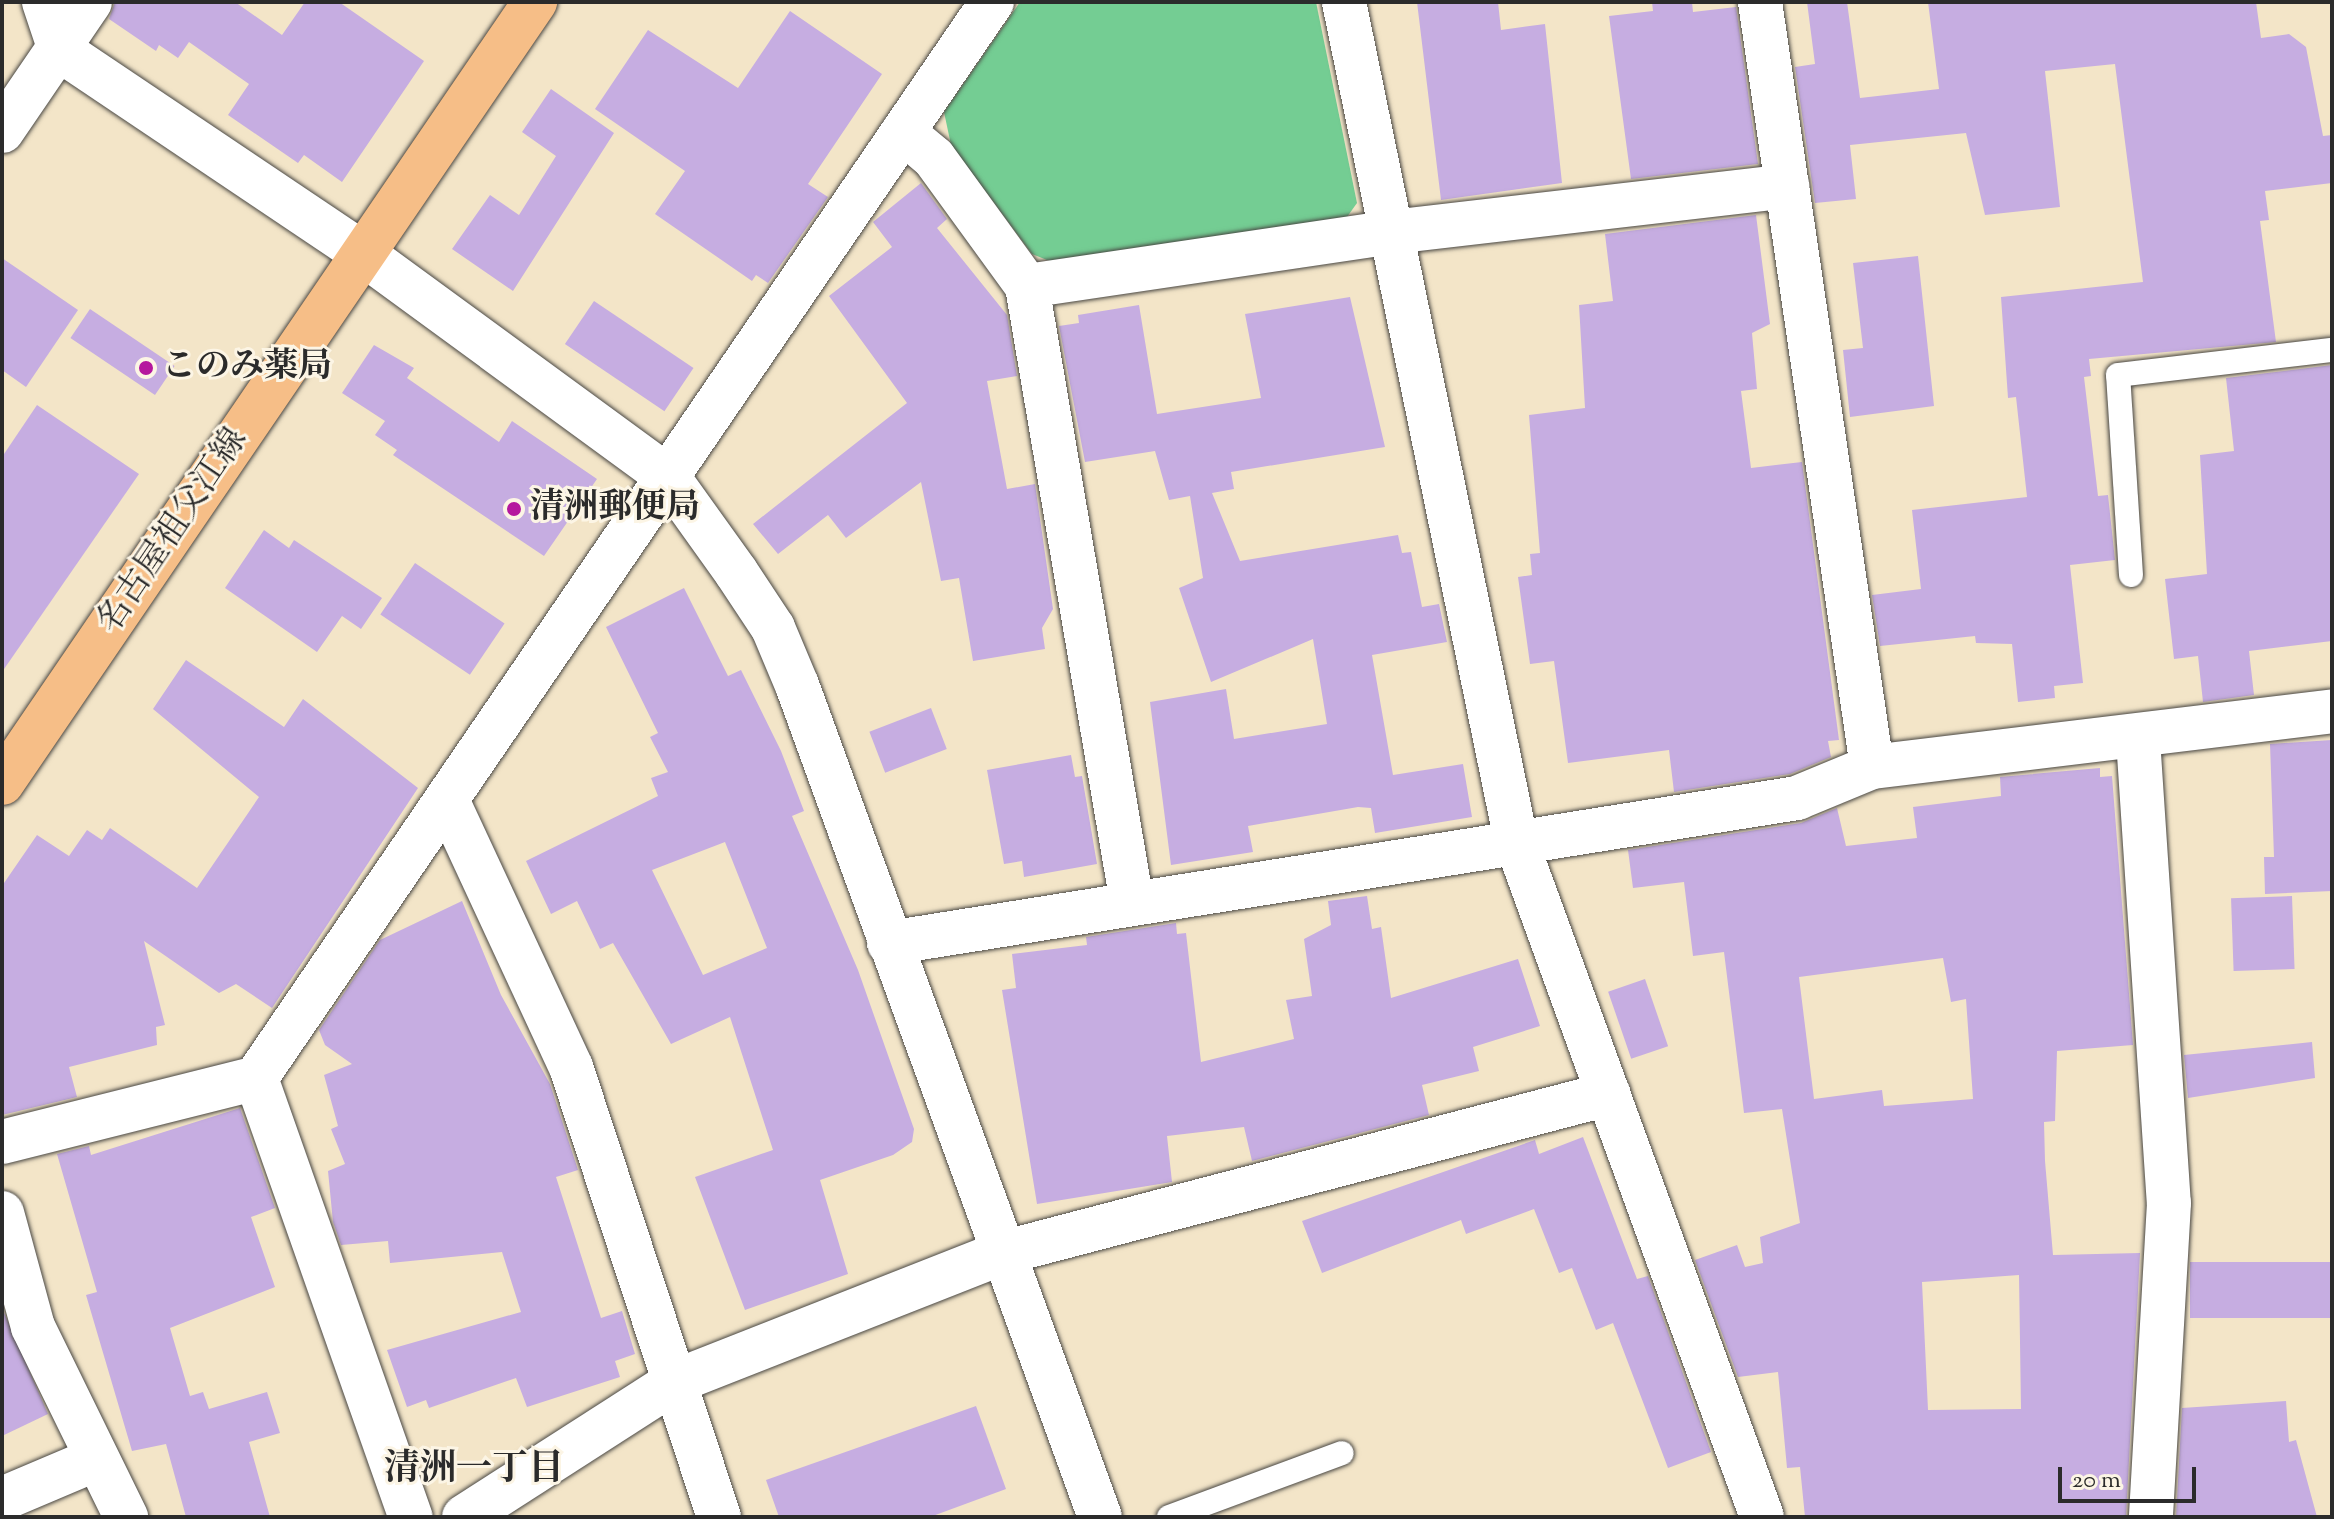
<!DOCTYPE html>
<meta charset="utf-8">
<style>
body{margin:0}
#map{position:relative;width:2334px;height:1519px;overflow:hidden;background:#f3e5c8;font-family:"Sorts Mill Goudy","Noto Serif JP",serif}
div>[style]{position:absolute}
.green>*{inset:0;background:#74cd93}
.building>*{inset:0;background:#c6ade1;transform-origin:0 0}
.roads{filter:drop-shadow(0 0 2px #494743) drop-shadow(0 0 2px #494743)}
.service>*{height:24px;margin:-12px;padding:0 12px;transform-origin:12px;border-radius:12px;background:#fff}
.minor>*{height:44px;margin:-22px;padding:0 22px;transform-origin:22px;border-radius:22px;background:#fff}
.tertiary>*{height:44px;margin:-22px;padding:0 22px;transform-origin:22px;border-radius:22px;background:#fff}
.primary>*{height:44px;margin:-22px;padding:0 22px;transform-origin:22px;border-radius:22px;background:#f6be87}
.dots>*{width:22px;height:22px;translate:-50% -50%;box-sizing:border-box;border:4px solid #fcf5e5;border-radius:50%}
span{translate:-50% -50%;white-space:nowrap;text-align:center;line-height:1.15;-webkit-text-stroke:6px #fcf5e5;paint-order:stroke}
.poi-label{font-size:34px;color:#2b2b2b;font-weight:700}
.left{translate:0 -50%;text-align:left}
.street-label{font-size:34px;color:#2b2b2b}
.neighbourhood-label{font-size:36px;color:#2b2b2b;font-weight:700}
.frame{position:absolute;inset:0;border:4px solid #2b2b2b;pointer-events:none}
.scale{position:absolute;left:2058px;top:1467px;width:138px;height:36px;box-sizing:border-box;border:4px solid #2b2b2b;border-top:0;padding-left:10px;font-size:24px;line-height:28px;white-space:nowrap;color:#2b2b2b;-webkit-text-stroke:6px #fcf5e5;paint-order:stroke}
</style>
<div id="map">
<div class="green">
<i style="clip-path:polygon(1020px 2px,1316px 2px,1357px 203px,1347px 217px,1052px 262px,1032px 254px,951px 145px,944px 112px)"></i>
</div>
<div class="building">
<i style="clip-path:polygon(115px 2px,235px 2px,282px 35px,305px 2px,339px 2px,424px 61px,342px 182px,304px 155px,298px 163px,228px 115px,249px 84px,189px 42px,178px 58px,159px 45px,156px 51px,109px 19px)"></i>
<i style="clip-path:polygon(1417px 2px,1498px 2px,1501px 30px,1545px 24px,1562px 183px,1441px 200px)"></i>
<i style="clip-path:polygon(1652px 2px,1692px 2px,1693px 12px,1736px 7px,1758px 164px,1631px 179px,1609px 16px,1653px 11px)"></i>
<i style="clip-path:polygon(1807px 2px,1847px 2px,1860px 98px,1939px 89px,1928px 2px,2256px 2px,2261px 38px,2289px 34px,2306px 47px,2323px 136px,2332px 135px,2332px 183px,2265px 191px,2269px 220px,2260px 221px,2276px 342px,2089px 359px,2091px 376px,2084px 377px,2098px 496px,2108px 495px,2115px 560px,2070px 565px,2083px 683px,2054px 686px,2055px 698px,2018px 702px,2012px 644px,1976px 643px,1975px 636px,1880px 646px,1872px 595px,1921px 589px,1912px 510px,2027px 497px,2016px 397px,2008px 398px,2001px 297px,2143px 282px,2115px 64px,2045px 71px,2060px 207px,1985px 215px,1966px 133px,1850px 145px,1856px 199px,1815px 203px,1795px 67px,1815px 64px)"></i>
<i style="clip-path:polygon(790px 11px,882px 74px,808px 184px,828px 197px,768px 283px,756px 275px,752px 281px,655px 214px,685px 171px,595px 109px,648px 30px,738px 88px)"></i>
<i style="clip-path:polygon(551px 89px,614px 133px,513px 291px,452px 249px,490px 195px,519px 215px,556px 156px,522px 132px)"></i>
<i style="clip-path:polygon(921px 183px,947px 219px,937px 228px,1007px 315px,1017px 376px,987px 381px,1007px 489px,1035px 484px,1053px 609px,1042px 628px,1045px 649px,973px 661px,959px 578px,941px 581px,921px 482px,846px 538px,828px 515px,778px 554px,753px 524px,907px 403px,829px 296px,892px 247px,873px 222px)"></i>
<i style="clip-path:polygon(1756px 215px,1770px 324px,1752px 333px,1757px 389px,1741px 391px,1751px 468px,1802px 462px,1839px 740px,1828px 741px,1831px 757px,1790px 774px,1674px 792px,1669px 750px,1568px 763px,1554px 661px,1530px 664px,1518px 577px,1532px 575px,1530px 554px,1540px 553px,1529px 415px,1585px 408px,1579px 305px,1613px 301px,1605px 234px)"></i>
<i style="clip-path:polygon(1918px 256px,1934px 406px,1850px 417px,1843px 350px,1863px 348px,1853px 263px)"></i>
<i style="clip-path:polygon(2px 258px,78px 310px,26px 387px,2px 370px)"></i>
<i style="clip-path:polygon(1350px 297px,1385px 447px,1231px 472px,1234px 489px,1212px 493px,1240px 561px,1398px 535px,1402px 553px,1411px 552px,1422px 607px,1439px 604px,1447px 642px,1372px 655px,1393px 775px,1463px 764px,1472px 817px,1375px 833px,1371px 808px,1358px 807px,1248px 826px,1253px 852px,1171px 865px,1150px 702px,1226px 689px,1234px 739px,1327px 724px,1313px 639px,1211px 682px,1179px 588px,1203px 578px,1190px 496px,1169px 500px,1155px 451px,1085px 462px,1059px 326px,1079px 323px,1078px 315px,1139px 305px,1157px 414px,1261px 398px,1245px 314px)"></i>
<i style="left:594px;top:301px;width:120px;height:52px;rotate:34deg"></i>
<i style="left:90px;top:309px;width:102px;height:35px;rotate:34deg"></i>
<i style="clip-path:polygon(374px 345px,414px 368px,407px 378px,499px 442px,512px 421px,597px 479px,544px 556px,393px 455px,397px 450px,375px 435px,385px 421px,342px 393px)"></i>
<i style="clip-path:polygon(2332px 365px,2332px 641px,2249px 651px,2254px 695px,2203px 702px,2198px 656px,2174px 659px,2165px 579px,2207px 574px,2200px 455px,2234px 451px,2226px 378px)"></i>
<i style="clip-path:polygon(37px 405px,139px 474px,2px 672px,2px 457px)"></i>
<i style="clip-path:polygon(264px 530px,289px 548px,294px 540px,382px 598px,361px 629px,342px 616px,317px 652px,225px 588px)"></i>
<i style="left:415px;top:563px;width:108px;height:62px;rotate:34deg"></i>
<i style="clip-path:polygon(evenodd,684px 588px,728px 676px,741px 670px,781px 751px,804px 811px,792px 816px,858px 970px,914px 1129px,912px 1142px,893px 1155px,820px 1180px,848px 1274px,745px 1310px,695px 1177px,773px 1150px,730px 1017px,671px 1044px,613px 943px,600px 949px,577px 901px,551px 914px,526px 861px,658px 796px,651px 778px,668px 772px,650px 737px,658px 733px,606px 627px,684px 588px,725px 842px,767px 948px,703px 975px,652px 870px,725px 842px)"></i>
<i style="clip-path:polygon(186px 660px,284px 727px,303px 699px,418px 788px,272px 1008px,236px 984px,219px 993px,144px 941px,165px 1025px,156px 1027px,157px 1045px,69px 1067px,77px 1097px,2px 1115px,2px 886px,37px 835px,69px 856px,87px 830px,102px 840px,110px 828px,197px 888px,259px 797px,153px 709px)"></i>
<i style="left:931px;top:708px;width:44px;height:66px;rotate:69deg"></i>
<i style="clip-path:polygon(2332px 740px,2332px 891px,2265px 894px,2264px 857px,2274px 857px,2270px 744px)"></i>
<i style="clip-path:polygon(1071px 755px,1075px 777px,1082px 776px,1097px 864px,1024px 877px,1022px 861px,1004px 864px,987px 770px)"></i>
<i style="clip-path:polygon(evenodd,2100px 768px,2100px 777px,2112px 776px,2133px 1045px,2057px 1051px,2055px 1121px,2044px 1122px,2045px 1161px,2053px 1255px,2140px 1253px,2126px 1517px,1805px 1517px,1800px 1467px,1787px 1468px,1778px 1372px,1738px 1377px,1695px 1260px,1737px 1245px,1745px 1267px,1763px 1263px,1760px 1237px,1800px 1223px,1782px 1109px,1744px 1113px,1724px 952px,1693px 956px,1684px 882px,1633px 888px,1628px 850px,1801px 823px,1837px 808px,1846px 846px,1917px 838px,1913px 807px,2001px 796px,2000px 777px,2100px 768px,1943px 958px,1951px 1002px,1966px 999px,1973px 1099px,1884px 1106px,1882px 1090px,1814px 1099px,1799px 977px,1943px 958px,2100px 768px,2019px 1275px,2021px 1409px,1928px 1410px,1922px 1282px,2019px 1275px)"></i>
<i style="clip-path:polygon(1367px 896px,1372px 929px,1381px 927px,1391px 998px,1518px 959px,1540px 1026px,1473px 1047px,1479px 1071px,1422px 1085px,1429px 1115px,1252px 1161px,1244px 1127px,1167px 1136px,1172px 1182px,1037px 1204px,1002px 990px,1016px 988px,1012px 954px,1087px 945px,1086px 937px,1176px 923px,1177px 934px,1186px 933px,1201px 1062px,1294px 1039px,1286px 1000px,1312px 996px,1304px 939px,1331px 925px,1328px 901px)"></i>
<i style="left:2292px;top:896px;width:73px;height:61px;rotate:88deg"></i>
<i style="clip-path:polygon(462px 901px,501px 995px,550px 1084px,578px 1170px,556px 1177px,601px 1318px,622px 1311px,635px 1354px,615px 1361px,620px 1377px,527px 1407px,516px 1378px,429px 1408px,426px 1400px,407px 1407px,387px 1350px,521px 1312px,502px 1252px,390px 1263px,388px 1241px,341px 1245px,333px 1222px,328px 1171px,345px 1164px,331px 1129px,338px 1126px,324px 1075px,352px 1064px,325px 1045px,319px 1030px,380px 940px)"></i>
<i style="left:1645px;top:979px;width:71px;height:39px;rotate:71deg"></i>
<i style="clip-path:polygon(2312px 1042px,2315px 1078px,2188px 1098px,2184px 1055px)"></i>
<i style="clip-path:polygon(240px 1108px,275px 1208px,251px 1217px,275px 1287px,170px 1328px,190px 1396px,203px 1392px,209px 1409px,267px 1392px,280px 1433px,249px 1442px,270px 1517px,186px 1517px,166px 1444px,132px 1451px,86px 1295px,97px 1292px,57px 1154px,89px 1146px,91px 1155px)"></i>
<i style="clip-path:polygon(1583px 1137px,1637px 1279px,1648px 1276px,1711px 1452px,1668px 1468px,1613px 1323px,1596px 1330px,1572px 1268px,1559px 1273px,1534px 1209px,1466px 1234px,1461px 1220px,1322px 1273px,1302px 1221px,1535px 1140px,1539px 1154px)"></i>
<i style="left:2332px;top:1262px;width:56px;height:142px;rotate:90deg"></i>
<i style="clip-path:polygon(2px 1308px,48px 1414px,2px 1436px)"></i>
<i style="clip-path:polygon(2286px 1401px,2289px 1442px,2296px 1440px,2317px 1517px,2176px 1517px,2182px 1408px)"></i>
<i style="clip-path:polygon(976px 1406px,1006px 1489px,930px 1517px,779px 1517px,766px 1480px)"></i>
</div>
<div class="roads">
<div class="service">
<i style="left:2131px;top:575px;width:200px;rotate:-93.7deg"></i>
<i style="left:2118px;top:375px;width:215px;rotate:-6.7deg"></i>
<i style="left:1169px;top:1517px;width:184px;rotate:-20.3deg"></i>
</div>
<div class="minor">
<i style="left:1760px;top:2px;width:773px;rotate:81.67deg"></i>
<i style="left:2px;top:131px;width:156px;rotate:-55.7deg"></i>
<i style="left:903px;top:132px;width:40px;rotate:40deg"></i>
<i style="left:934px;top:158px;width:158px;rotate:54deg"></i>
<i style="left:1027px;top:286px;width:626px;rotate:80.34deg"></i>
<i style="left:1027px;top:286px;width:368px;rotate:-8.4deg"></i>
<i style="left:1391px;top:232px;width:399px;rotate:-6.6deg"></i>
<i style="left:2138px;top:739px;width:465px;rotate:86.2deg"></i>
<i style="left:2169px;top:1203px;width:315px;rotate:93.3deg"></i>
<i style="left:447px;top:800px;width:294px;rotate:65.1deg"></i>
<i style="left:571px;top:1067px;width:474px;rotate:71.8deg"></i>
<i style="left:889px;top:943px;width:920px;rotate:-9.07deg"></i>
<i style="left:1797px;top:798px;width:81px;rotate:-22.5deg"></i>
<i style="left:1872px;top:767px;width:463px;rotate:-6.9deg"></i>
<i style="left:256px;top:1078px;width:466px;rotate:70.6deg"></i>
<i style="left:2px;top:1142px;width:262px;rotate:-14.1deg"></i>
<i style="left:256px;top:1078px;width:1304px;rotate:-55.63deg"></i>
<i style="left:2px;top:1213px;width:118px;rotate:74.8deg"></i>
<i style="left:33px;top:1327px;width:212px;rotate:63.9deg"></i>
<i style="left:2px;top:1499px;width:100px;rotate:-23deg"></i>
<i style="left:464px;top:1517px;width:250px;rotate:-32.7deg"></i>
<i style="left:674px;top:1382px;width:352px;rotate:-21.5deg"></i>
<i style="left:1002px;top:1253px;width:627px;rotate:-14.7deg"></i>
</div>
<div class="tertiary">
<i style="left:44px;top:2px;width:51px;rotate:71.6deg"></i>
<i style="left:60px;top:50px;width:364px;rotate:33.9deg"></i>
<i style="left:362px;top:253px;width:379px;rotate:36.2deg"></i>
<i style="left:668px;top:477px;width:117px;rotate:54.4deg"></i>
<i style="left:736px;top:572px;width:67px;rotate:56.5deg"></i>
<i style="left:773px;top:628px;width:62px;rotate:67.2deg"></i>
<i style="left:797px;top:685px;width:885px;rotate:69.99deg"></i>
<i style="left:1344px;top:2px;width:856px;rotate:78.41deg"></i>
<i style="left:1516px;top:841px;width:719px;rotate:70deg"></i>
</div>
<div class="primary">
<i style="left:2px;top:783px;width:946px;rotate:-55.69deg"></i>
</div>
</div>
<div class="dots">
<i style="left:146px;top:368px;background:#b5179e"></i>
<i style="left:514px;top:509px;background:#b5179e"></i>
</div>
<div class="poi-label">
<span class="left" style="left:162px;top:368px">このみ薬局</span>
<span class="left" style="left:530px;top:509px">清洲郵便局</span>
</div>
<div class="street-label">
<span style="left:173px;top:531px;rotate:-56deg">名古屋祖父江線</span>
</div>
<div class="neighbourhood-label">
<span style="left:474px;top:1471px">清洲一丁目</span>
</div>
<div class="frame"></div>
<div class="scale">20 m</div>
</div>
